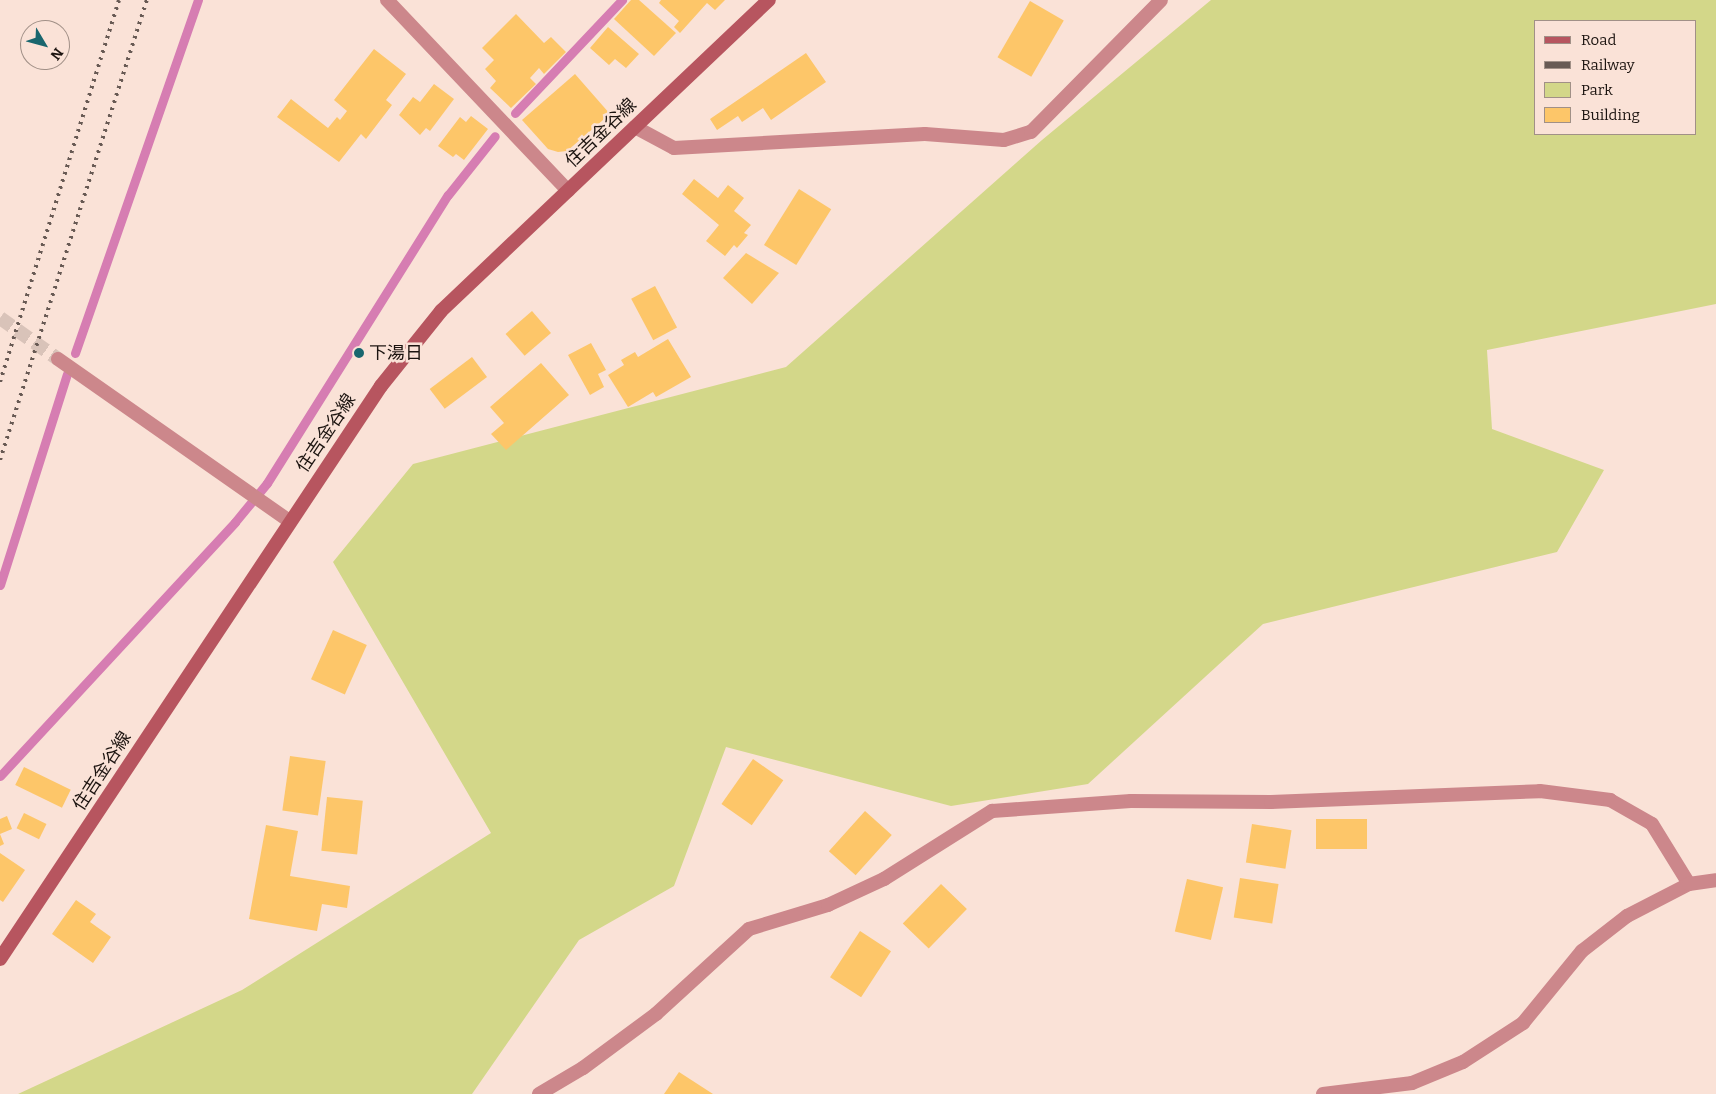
<!DOCTYPE html>
<meta charset="utf-8">
<style>
body{margin:0}
#map{position:relative;width:1716px;height:1094px;overflow:hidden;background:#fae2d7;font-family:Bitter,"Noto Sans JP",serif}
div>[style]{position:absolute}
.green>*{inset:0;background:#d3d789}
.stream>*{height:9px;margin:-4.5px;padding:0 4.5px;transform-origin:4.5px;border-radius:4.5px;background:#d67db2}
.building>*{inset:0;background:#fdc669;transform-origin:0 0}
.minor-tunnel>*{height:14px;margin-top:-7px;transform-origin:0;background:repeating-linear-gradient(90deg,#d9c3b9 0 14px,transparent 0 21px)}
.minor>*{height:14px;margin:-7px;padding:0 7px;transform-origin:7px;border-radius:7px;background:#cc878b}
.secondary>*{height:14px;margin:-7px;padding:0 7px;transform-origin:7px;border-radius:7px;background:#b7555f}
.rail>*{height:4px;margin-top:-2px;transform-origin:0;background:repeating-linear-gradient(90deg,#685a54 0 2.5px,transparent 0 7.5px)}
.dots>*{width:14px;height:14px;translate:-50% -50%;box-sizing:border-box;border:2px solid #fae2d7;border-radius:50%}
span{translate:-50% -50%;white-space:nowrap;text-align:center;line-height:1.15;-webkit-text-stroke:5px #fae2d7;paint-order:stroke}
.street-label{font-size:18px;color:#1c1410}
.poi-label{font-size:18px;color:#1c1410}
.left{translate:0 -50%;text-align:left}
.legend{position:absolute;left:1534px;top:20px;width:162px;height:115px;box-sizing:border-box;background:#fae2d7;border:1px solid #a19087;margin:0;padding:6px 9px;list-style:none;font-size:15px;color:#1c1410}
.legend li{display:flex;align-items:center;gap:10px;height:25px}
.legend b{width:25px;border:1px solid #a19087}
.north{position:absolute;left:20px;top:20px;width:50px;height:50px;box-sizing:border-box;background:#fae2d7;border:1px solid #a19087;border-radius:50%;rotate:127deg;font-size:14px;font-weight:700;line-height:20px;text-align:center;color:#1c1410}
.north::after{content:'';display:block;margin:auto;width:18px;height:22px;background:#19666e;clip-path:polygon(50% 0,100% 100%,50% 72%,0 100%)}
</style>
<div id="map">
<div class="green">
<i style="clip-path:polygon(evenodd,1211px 0,1716px 0,1716px 304px,1487px 350px,1492px 429px,1604px 470px,1557px 552px,1263px 624px,1088px 784px,951px 806px,726px 747px,674px 886px,579px 940px,472px 1094px,18px 1094px,242px 990px,491px 833px,333px 562px,413px 464px,786px 367px,1042px 140px,1211px 0,1535px 21px,1695px 21px,1695px 134px,1535px 134px,1535px 21px)"></i>
</div>
<div class="stream">
<i style="left:515px;top:113px;width:156px;rotate:-46.6deg"></i>
<i style="left:75px;top:353px;width:374px;rotate:-70.8deg"></i>
<i style="left:0;top:585px;width:221px;rotate:-72.4deg"></i>
<i style="left:0;top:776px;width:346px;rotate:-47.2deg"></i>
<i style="left:235px;top:522px;width:50px;rotate:-50.6deg"></i>
<i style="left:267px;top:483px;width:340px;rotate:-57.9deg"></i>
<i style="left:448px;top:195px;width:75px;rotate:-51.5deg"></i>
</div>
<div class="building">
<i style="clip-path:polygon(631px 0,639px 0,676px 33px,654px 56px,614px 19px)"></i>
<i style="clip-path:polygon(661px 0,725px 0,715px 10px,707px 3px,680px 33px,674px 27px,679px 21px,659px 3px)"></i>
<i style="left:1030px;top:1px;width:39px;height:65px;rotate:30deg"></i>
<i style="clip-path:polygon(516px 14px,544px 43px,551px 37px,566px 52px,544px 74px,539px 68px,530px 78px,536px 84px,511px 108px,490px 88px,496px 81px,485px 69px,494px 60px,482px 48px)"></i>
<i style="clip-path:polygon(608px 27px,639px 54px,626px 68px,615px 59px,609px 65px,590px 48px)"></i>
<i style="clip-path:polygon(374px 49px,406px 74px,386px 100px,392px 105px,366px 139px,361px 134px,339px 162px,277px 117px,291px 99px,328px 128px,337px 117px,340px 120px,347px 111px,334px 100px)"></i>
<i style="clip-path:polygon(806px 53px,826px 82px,771px 120px,763px 108px,742px 122px,738px 116px,717px 130px,710px 119px)"></i>
<i style="clip-path:polygon(575px 74px,610px 114px,567px 151px,558px 152px,548px 149px,522px 120px)"></i>
<i style="clip-path:polygon(434px 84px,454px 99px,430px 131px,426px 128px,420px 135px,399px 115px,413px 97px,420px 102px)"></i>
<i style="clip-path:polygon(471px 116px,488px 129px,464px 160px,456px 154px,453px 157px,438px 146px,460px 117px,466px 122px)"></i>
<i style="clip-path:polygon(694px 179px,718px 198px,728px 185px,744px 198px,734px 211px,751px 225px,744px 233px,748px 235px,737px 248px,734px 245px,725px 256px,706px 241px,719px 225px,682px 194px)"></i>
<i style="left:799px;top:189px;width:38px;height:66px;rotate:32deg"></i>
<i style="clip-path:polygon(746px 253px,779px 273px,752px 304px,723px 278px)"></i>
<i style="left:655px;top:286px;width:47px;height:27px;rotate:62deg"></i>
<i style="left:532px;top:311px;width:29px;height:35px;rotate:49deg"></i>
<i style="clip-path:polygon(668px 339px,691px 377px,656px 397px,653px 392px,628px 407px,608px 375px,624px 365px,621px 360px,635px 352px,638px 357px)"></i>
<i style="clip-path:polygon(591px 343px,606px 370px,598px 374px,604px 387px,590px 395px,568px 355px)"></i>
<i style="left:472px;top:357px;width:25px;height:53px;rotate:53deg"></i>
<i style="clip-path:polygon(541px 363px,569px 395px,506px 450px,491px 434px,504px 423px,490px 407px)"></i>
<i style="left:333px;top:630px;width:37px;height:54px;rotate:24deg"></i>
<i style="left:290px;top:756px;width:36px;height:55px;rotate:8deg"></i>
<i style="left:753px;top:759px;width:37px;height:55px;rotate:35deg"></i>
<i style="left:24px;top:767px;width:52px;height:20px;rotate:26deg"></i>
<i style="left:327px;top:797px;width:36px;height:54px;rotate:6deg"></i>
<i style="left:865px;top:811px;width:36px;height:54px;rotate:42deg"></i>
<i style="left:24px;top:813px;width:25px;height:17px;rotate:26deg"></i>
<i style="clip-path:polygon(7px 816px,12px 829px,0 834px,4px 844px,0 846px,0 819px)"></i>
<i style="left:1367px;top:819px;width:30px;height:51px;rotate:90deg"></i>
<i style="left:1252px;top:824px;width:40px;height:39px;rotate:9deg"></i>
<i style="clip-path:polygon(266px 825px,298px 831px,290px 876px,350px 886px,347px 908px,322px 904px,317px 931px,249px 919px)"></i>
<i style="clip-path:polygon(0 853px,25px 870px,3px 902px,0 900px)"></i>
<i style="left:1240px;top:878px;width:39px;height:40px;rotate:9deg"></i>
<i style="left:1187px;top:879px;width:37px;height:54px;rotate:13deg"></i>
<i style="left:941px;top:884px;width:36px;height:55px;rotate:44deg"></i>
<i style="clip-path:polygon(76px 900px,96px 914px,90px 922px,111px 937px,93px 963px,52px 934px)"></i>
<i style="left:860px;top:931px;width:37px;height:55px;rotate:33deg"></i>
<i style="clip-path:polygon(679px 1072px,713px 1094px,664px 1094px)"></i>
</div>
<div class="minor-tunnel">
<i style="left:0;top:318px;width:71px;rotate:35.3deg"></i>
</div>
<div class="minor">
<i style="left:387px;top:0;width:263px;rotate:46.5deg"></i>
<i style="left:635px;top:127px;width:44px;rotate:28.3deg"></i>
<i style="left:674px;top:148px;width:251px;rotate:-3.2deg"></i>
<i style="left:925px;top:134px;width:79px;rotate:4.3deg"></i>
<i style="left:1004px;top:140px;width:28px;rotate:-17deg"></i>
<i style="left:1031px;top:132px;width:185px;rotate:-45.4deg"></i>
<i style="left:58px;top:359px;width:282px;rotate:35deg"></i>
<i style="left:539px;top:1094px;width:51px;rotate:-30.6deg"></i>
<i style="left:583px;top:1068px;width:91px;rotate:-36.5deg"></i>
<i style="left:656px;top:1014px;width:126px;rotate:-42.4deg"></i>
<i style="left:749px;top:929px;width:83px;rotate:-16.9deg"></i>
<i style="left:828px;top:905px;width:62px;rotate:-24.9deg"></i>
<i style="left:884px;top:879px;width:128px;rotate:-32.2deg"></i>
<i style="left:992px;top:811px;width:139px;rotate:-4.1deg"></i>
<i style="left:1131px;top:801px;width:140px;rotate:0.4deg"></i>
<i style="left:1271px;top:802px;width:269px;rotate:-2.3deg"></i>
<i style="left:1540px;top:791px;width:71px;rotate:7.3deg"></i>
<i style="left:1610px;top:800px;width:48px;rotate:29.7deg"></i>
<i style="left:1652px;top:824px;width:70px;rotate:58.3deg"></i>
<i style="left:1323px;top:1094px;width:90px;rotate:-7deg"></i>
<i style="left:1412px;top:1083px;width:55px;rotate:-22.4deg"></i>
<i style="left:1463px;top:1062px;width:72px;rotate:-33deg"></i>
<i style="left:1523px;top:1023px;width:93px;rotate:-50.7deg"></i>
<i style="left:1582px;top:951px;width:57px;rotate:-37.9deg"></i>
<i style="left:1627px;top:916px;width:70px;rotate:-27.3deg"></i>
<i style="left:1689px;top:884px;width:27px;rotate:-8deg"></i>
</div>
<div class="secondary">
<i style="left:0;top:959px;width:688px;rotate:-56.38deg"></i>
<i style="left:381px;top:386px;width:96px;rotate:-51.3deg"></i>
<i style="left:441px;top:311px;width:452px;rotate:-43.5deg"></i>
</div>
<div class="rail">
<i style="left:0;top:382px;width:400px;rotate:-72.7deg"></i>
<i style="left:0;top:460px;width:483px;rotate:-72.3deg"></i>
</div>
<div class="dots">
<i style="left:359px;top:353px;background:#19666e"></i>
</div>
<div class="street-label">
<span style="left:601px;top:133px;rotate:-44deg">住吉金谷線</span>
<span style="left:326px;top:433px;rotate:-56deg">住吉金谷線</span>
<span style="left:102px;top:771px;rotate:-57deg">住吉金谷線</span>
</div>
<div class="poi-label">
<span class="left" style="left:369px;top:353px">下湯日</span>
</div>
<ul class="legend">
<li><b style="height:6px;background:#b7555f"></b>Road</li>
<li><b style="height:6px;background:#685a54"></b>Railway</li>
<li><b style="height:14px;background:#d3d789"></b>Park</li>
<li><b style="height:14px;background:#fdc669"></b>Building</li>
</ul>
<div class="north">N</div>
</div>
